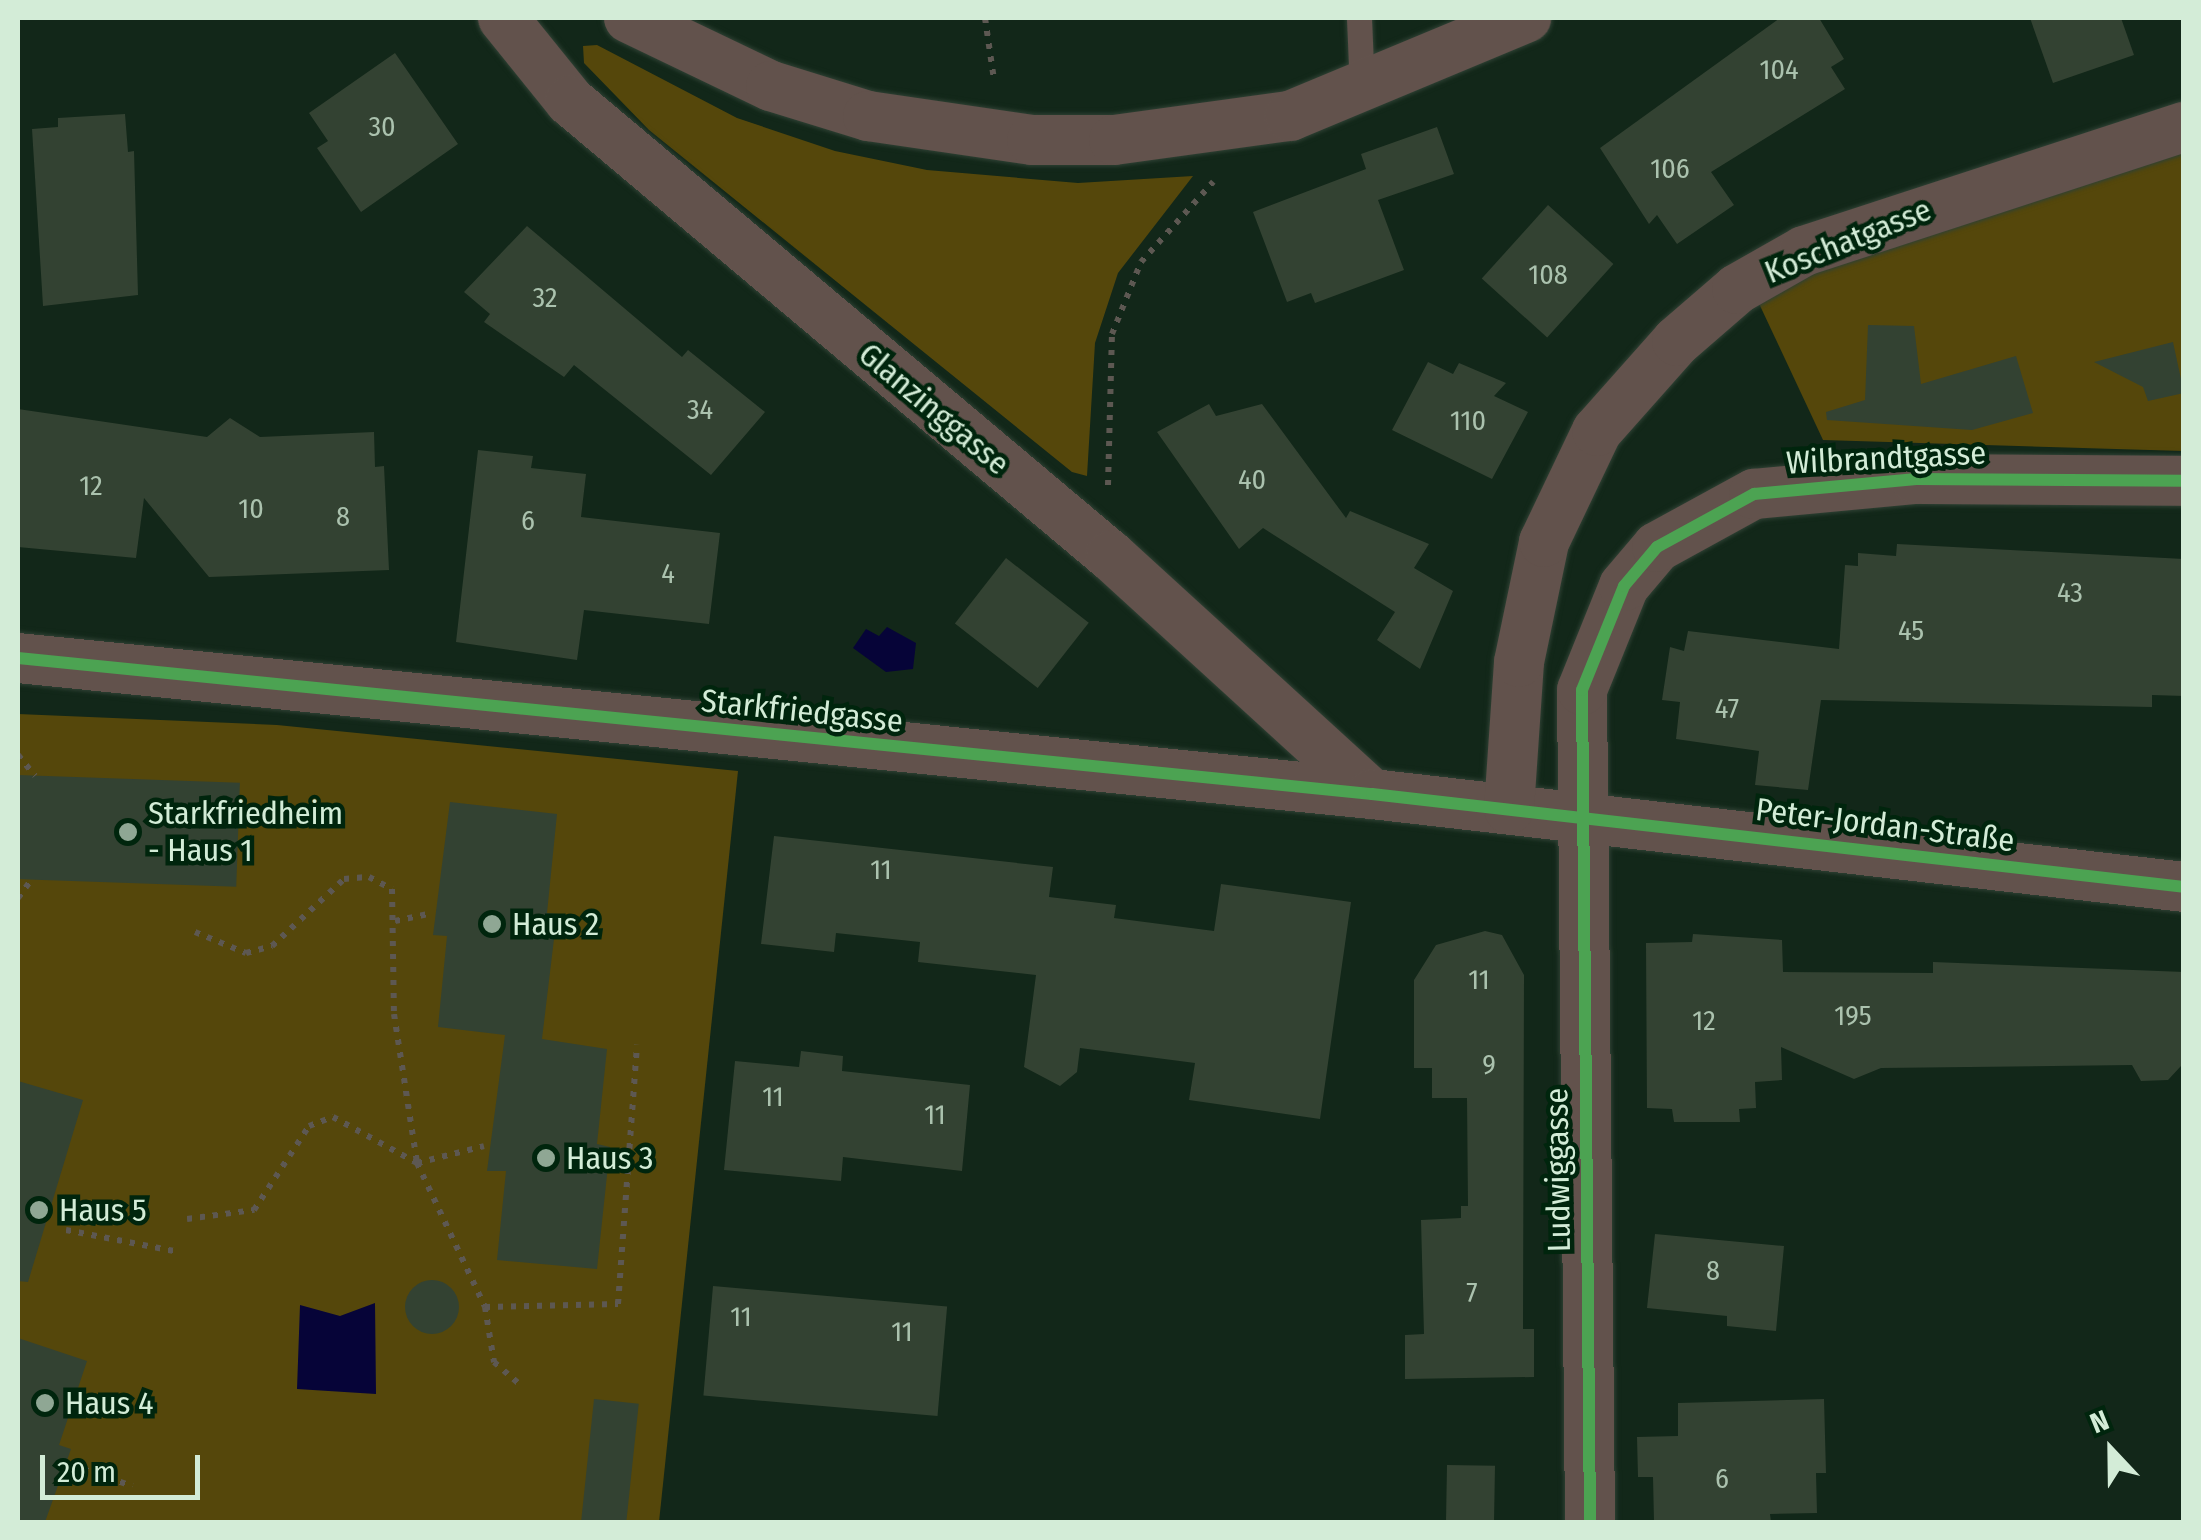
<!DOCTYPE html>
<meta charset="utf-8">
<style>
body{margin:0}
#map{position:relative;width:2201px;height:1540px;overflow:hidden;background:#122719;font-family:"Fira Sans Condensed",sans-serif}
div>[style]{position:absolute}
.green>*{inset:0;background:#55470b}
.water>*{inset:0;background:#060438}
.building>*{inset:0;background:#334232;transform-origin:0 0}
.round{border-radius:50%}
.path>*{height:6px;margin-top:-3px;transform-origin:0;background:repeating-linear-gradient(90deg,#5d5852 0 5px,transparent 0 13px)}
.roads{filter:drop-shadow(0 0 2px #2f4134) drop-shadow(0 0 2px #2f4134)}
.lane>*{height:25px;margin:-12.5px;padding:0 12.5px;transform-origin:12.5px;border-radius:12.5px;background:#62524c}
.street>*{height:50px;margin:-25px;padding:0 25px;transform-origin:25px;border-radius:25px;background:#62524c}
.cycleway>*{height:12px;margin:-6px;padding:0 6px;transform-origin:6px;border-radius:6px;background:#4ca352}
.dots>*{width:28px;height:28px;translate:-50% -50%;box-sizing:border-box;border:5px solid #00250d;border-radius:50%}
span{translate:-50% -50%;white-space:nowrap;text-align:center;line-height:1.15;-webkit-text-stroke:9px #00250d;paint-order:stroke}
.number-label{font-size:28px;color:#abc2ae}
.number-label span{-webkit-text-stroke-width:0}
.street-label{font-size:32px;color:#d3ecd7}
.poi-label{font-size:32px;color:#d3ecd7}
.left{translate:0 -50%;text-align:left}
.frame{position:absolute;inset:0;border:20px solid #d3ecd7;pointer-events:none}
.north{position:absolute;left:2061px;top:1400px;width:100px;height:100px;-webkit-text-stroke:8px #00250d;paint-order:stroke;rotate:338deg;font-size:28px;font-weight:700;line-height:40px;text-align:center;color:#d3ecd7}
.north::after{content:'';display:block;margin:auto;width:35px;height:45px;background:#d3ecd7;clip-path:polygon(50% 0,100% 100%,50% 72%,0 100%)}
.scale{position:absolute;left:40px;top:1455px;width:160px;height:45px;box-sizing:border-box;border:5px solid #d3ecd7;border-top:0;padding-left:12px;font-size:30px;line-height:35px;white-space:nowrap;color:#d3ecd7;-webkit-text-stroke:8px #00250d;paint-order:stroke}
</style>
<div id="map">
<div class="green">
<i style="clip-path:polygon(597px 45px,737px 118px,835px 151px,927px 170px,1078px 183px,1193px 176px,1118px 273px,1095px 343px,1087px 476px,1072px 472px,649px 130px,584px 63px,583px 46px)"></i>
<i style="clip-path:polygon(2183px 142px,2183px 451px,1823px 440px,1755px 295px)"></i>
<i style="clip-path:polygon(18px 714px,277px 725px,738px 771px,659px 1522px,18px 1522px)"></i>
</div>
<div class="water">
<i style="clip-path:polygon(887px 627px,916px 643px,913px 669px,886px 672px,853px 648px,866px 629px,879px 636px)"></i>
<i style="clip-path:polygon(375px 1303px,376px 1394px,297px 1389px,300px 1305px,340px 1316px)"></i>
</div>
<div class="building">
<i style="clip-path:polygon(1780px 18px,1819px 18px,1844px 59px,1831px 67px,1845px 89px,1711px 172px,1734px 205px,1677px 244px,1657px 215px,1649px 224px,1600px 148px)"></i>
<i style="clip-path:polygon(2030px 18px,2121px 18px,2134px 55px,2053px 83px)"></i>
<i style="clip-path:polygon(395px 53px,458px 144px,361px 212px,317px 148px,328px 141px,309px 113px)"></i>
<i style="clip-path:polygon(125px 114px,128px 152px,134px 151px,138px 295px,43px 306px,32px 129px,58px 127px,58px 118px)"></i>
<i style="clip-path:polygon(1437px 127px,1454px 174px,1378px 200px,1404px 270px,1315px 303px,1311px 293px,1287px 302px,1253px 212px,1366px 169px,1361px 154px)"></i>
<i style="left:1548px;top:205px;width:88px;height:99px;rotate:42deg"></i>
<i style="clip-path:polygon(527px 226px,682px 357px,688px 350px,765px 412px,711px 475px,574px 365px,564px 377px,484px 322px,490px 314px,464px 292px)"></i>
<i style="clip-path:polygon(1868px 325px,1914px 326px,1921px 384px,2016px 356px,2033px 413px,1972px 430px,1827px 420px,1826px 412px,1865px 400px)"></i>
<i style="clip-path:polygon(2173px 342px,2184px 393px,2148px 401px,2143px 387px,2094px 362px)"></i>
<i style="clip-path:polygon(1428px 362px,1453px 374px,1459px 363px,1506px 383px,1494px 396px,1528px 412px,1492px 479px,1392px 430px)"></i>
<i style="clip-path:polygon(1209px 404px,1216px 416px,1262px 404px,1346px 518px,1350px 511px,1429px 544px,1414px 568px,1453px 591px,1420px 669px,1377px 640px,1395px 612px,1263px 528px,1239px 549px,1157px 432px)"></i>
<i style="clip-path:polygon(18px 409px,207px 437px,230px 418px,260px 437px,374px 432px,375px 467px,384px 466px,389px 570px,209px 577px,144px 498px,136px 558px,18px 547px)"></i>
<i style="clip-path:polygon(478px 450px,533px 456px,531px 468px,586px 474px,581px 517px,720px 533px,709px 624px,584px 610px,577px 660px,456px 642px)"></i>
<i style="clip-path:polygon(1897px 544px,2184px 559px,2184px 696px,2152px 695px,2152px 707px,1821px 700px,1808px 790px,1755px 785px,1759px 751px,1676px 739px,1680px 702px,1662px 700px,1670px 647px,1684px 651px,1688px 631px,1839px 649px,1845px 565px,1858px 566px,1858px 553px,1896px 556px)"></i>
<i style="left:1006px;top:558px;width:105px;height:83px;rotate:38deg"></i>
<i style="left:18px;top:775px;width:222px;height:104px;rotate:2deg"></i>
<i style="clip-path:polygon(450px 802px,557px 814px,547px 913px,557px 914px,542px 1039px,607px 1049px,597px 1144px,610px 1147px,597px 1269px,497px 1260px,506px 1171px,487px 1171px,505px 1035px,438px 1027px,447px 936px,433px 935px)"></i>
<i style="clip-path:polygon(774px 836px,1053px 867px,1049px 897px,1116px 905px,1114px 918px,1214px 931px,1221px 884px,1351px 902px,1320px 1119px,1189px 1100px,1195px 1063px,1080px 1048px,1077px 1072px,1060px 1086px,1024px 1067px,1036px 975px,918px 962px,920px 942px,836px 933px,834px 952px,761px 944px)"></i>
<i style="clip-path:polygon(1485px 931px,1502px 935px,1524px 975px,1523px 1329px,1534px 1329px,1534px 1377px,1405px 1379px,1405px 1335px,1424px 1334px,1421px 1220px,1461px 1218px,1461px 1206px,1468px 1206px,1467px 1098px,1432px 1098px,1432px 1068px,1414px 1068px,1414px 980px,1436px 945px)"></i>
<i style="clip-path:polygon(1693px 934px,1782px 940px,1783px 972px,1933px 973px,1933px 962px,2184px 972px,2181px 1066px,2168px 1080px,2141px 1081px,2132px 1065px,1881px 1068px,1854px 1079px,1781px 1047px,1782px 1080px,1755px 1082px,1756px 1108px,1739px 1109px,1740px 1122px,1674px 1122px,1672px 1109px,1647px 1108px,1646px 943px,1692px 942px)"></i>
<i style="clip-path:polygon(801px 1051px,843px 1056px,842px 1071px,970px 1085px,962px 1171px,843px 1157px,841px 1181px,724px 1170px,735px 1061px,799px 1067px)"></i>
<i style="clip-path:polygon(18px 1081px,83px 1100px,28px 1282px,18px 1281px)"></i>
<i style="clip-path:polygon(1655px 1234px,1784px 1246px,1776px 1331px,1727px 1326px,1727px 1316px,1647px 1308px)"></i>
<i class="round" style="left:405px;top:1280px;width:54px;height:54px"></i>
<i style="left:713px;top:1286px;width:235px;height:110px;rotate:5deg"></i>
<i style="clip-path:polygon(18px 1338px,87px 1361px,59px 1445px,71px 1449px,45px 1522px,18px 1522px)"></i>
<i style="left:594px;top:1399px;width:45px;height:123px;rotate:6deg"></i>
<i style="clip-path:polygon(1824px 1399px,1826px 1473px,1816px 1473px,1817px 1513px,1770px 1514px,1771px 1522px,1654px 1522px,1653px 1477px,1638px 1477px,1637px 1437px,1678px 1436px,1678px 1403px)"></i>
<i style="left:1447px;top:1465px;width:48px;height:57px;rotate:1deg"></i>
</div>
<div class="path">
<i style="left:985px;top:18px;width:63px;rotate:81.7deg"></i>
<i style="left:1108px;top:485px;width:151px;rotate:-88.5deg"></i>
<i style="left:1112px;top:334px;width:78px;rotate:-68.1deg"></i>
<i style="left:1141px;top:262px;width:108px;rotate:-48deg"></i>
<i style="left:18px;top:755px;width:27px;rotate:51deg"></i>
<i style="left:18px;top:898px;width:22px;rotate:-54deg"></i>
<i style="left:395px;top:921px;width:35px;rotate:-12deg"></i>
<i style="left:195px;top:932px;width:55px;rotate:22.4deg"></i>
<i style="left:246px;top:953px;width:27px;rotate:-15deg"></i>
<i style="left:272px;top:946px;width:98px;rotate:-42.9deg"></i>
<i style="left:344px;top:879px;width:25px;rotate:-5deg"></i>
<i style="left:369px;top:877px;width:26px;rotate:28deg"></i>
<i style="left:392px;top:889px;width:125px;rotate:89.1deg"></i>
<i style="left:394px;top:1014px;width:151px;rotate:81.2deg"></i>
<i style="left:417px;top:1163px;width:159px;rotate:64.7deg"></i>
<i style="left:485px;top:1307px;width:56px;rotate:80.7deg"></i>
<i style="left:494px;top:1362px;width:37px;rotate:41deg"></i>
<i style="left:187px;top:1219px;width:68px;rotate:-7.7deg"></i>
<i style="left:254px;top:1210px;width:100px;rotate:-56.8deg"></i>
<i style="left:309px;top:1126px;width:26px;rotate:-21deg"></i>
<i style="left:333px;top:1117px;width:96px;rotate:28.7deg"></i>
<i style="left:417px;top:1163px;width:69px;rotate:-14.2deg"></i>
<i style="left:66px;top:1230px;width:110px;rotate:11deg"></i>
<i style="left:485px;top:1307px;width:133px;rotate:-1.3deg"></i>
<i style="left:618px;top:1304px;width:260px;rotate:-85.8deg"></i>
<i style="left:71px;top:1465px;width:65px;rotate:19deg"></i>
</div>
<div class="roads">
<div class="lane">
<i style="left:1359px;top:18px;width:72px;rotate:87.6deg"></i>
</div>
<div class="street">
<i style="left:503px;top:18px;width:107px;rotate:51.1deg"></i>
<i style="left:570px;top:101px;width:707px;rotate:40.07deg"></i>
<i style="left:1111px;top:556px;width:353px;rotate:42.4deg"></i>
<i style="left:629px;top:18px;width:157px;rotate:25.6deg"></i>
<i style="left:771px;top:86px;width:102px;rotate:17.2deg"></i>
<i style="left:868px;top:116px;width:166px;rotate:8.3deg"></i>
<i style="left:1032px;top:140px;width:82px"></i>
<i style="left:1114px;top:140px;width:178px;rotate:-7.8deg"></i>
<i style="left:1290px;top:116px;width:256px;rotate:-22.6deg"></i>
<i style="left:18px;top:658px;width:1361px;rotate:5.74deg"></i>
<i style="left:1372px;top:794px;width:817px;rotate:6.53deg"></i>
<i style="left:1509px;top:809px;width:147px;rotate:-86.1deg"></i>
<i style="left:1519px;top:662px;width:123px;rotate:-78.2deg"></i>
<i style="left:1544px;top:542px;width:123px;rotate:-64.5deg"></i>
<i style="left:1597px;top:431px;width:120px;rotate:-48.4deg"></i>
<i style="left:1677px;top:341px;width:79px;rotate:-40.9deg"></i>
<i style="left:1737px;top:289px;width:77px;rotate:-29.6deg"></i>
<i style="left:1804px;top:251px;width:400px;rotate:-18.1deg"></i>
<i style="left:1590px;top:1522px;width:832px;rotate:-90.55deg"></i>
<i style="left:1582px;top:690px;width:112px;rotate:-68deg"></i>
<i style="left:1624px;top:586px;width:51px;rotate:-49.8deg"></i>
<i style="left:1657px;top:547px;width:111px;rotate:-28.7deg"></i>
<i style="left:1754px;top:494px;width:163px;rotate:-5.3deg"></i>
<i style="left:1916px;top:479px;width:268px;rotate:0.4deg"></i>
</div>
</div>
<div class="cycleway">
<i style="left:18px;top:658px;width:1361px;rotate:5.74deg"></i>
<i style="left:1372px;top:794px;width:817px;rotate:6.53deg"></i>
<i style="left:1590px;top:1522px;width:832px;rotate:-90.55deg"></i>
<i style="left:1582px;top:690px;width:112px;rotate:-68deg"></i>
<i style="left:1624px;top:586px;width:51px;rotate:-49.8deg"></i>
<i style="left:1657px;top:547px;width:111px;rotate:-28.7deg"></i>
<i style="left:1754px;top:494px;width:163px;rotate:-5.3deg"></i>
<i style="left:1916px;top:479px;width:268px;rotate:0.4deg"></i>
</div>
<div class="dots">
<i style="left:128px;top:832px;background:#8fa794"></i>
<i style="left:492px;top:924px;background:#8fa794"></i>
<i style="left:546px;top:1158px;background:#8fa794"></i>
<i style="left:39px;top:1210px;background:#8fa794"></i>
<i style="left:45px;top:1403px;background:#8fa794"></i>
</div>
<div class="number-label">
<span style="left:1779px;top:70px">104</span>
<span style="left:382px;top:127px">30</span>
<span style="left:1670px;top:169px">106</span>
<span style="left:1548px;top:275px">108</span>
<span style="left:545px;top:298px">32</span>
<span style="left:700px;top:410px">34</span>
<span style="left:1468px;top:421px">110</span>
<span style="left:1252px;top:480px">40</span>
<span style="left:91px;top:486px">12</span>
<span style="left:251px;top:509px">10</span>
<span style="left:343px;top:517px">8</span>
<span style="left:528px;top:521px">6</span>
<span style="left:668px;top:574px">4</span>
<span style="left:2070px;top:593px">43</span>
<span style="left:1911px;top:631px">45</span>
<span style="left:1727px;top:709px">47</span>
<span style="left:881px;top:870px">11</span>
<span style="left:1479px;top:980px">11</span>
<span style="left:1853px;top:1016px">195</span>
<span style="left:1704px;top:1021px">12</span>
<span style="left:1489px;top:1065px">9</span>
<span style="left:773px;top:1097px">11</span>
<span style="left:935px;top:1115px">11</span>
<span style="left:1713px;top:1271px">8</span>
<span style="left:1472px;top:1293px">7</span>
<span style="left:741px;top:1317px">11</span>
<span style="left:902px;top:1332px">11</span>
<span style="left:1722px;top:1479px">6</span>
</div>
<div class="street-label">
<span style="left:1848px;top:241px;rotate:-22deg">Koschatgasse</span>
<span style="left:934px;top:409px;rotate:40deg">Glanzinggasse</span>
<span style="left:1886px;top:458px;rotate:-3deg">Wilbrandtgasse</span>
<span style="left:802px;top:711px;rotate:6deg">Starkfriedgasse</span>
<span style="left:1885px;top:825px;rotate:7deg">Peter-Jordan-Straße</span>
<span style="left:1558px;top:1170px;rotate:-91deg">Ludwiggasse</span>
</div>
<div class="poi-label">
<span class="left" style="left:148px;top:832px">Starkfriedheim<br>- Haus 1</span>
<span class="left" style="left:512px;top:924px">Haus 2</span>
<span class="left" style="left:566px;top:1158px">Haus 3</span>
<span class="left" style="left:59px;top:1210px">Haus 5</span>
<span class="left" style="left:65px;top:1403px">Haus 4</span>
</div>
<div class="frame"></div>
<div class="north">N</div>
<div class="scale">20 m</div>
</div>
